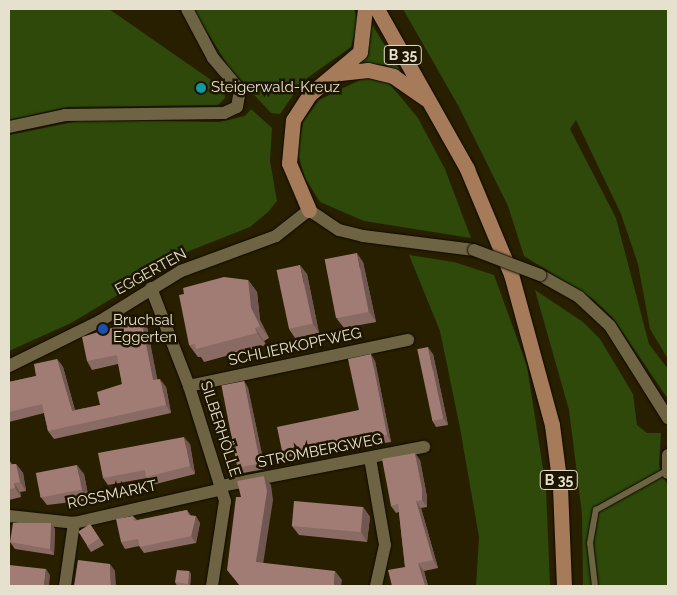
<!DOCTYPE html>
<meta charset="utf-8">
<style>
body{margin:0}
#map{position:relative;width:677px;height:595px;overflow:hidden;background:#281f01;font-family:Raleway,sans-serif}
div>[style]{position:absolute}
.green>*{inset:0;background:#2e4909}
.roads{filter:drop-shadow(0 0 1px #0f0900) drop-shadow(0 0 1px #0f0900)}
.lane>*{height:6px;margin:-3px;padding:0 3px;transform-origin:3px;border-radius:3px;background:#6e6444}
.street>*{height:12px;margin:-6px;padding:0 6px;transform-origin:6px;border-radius:6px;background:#6e6444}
.primary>*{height:15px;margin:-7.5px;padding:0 7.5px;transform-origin:7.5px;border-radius:7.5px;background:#a57b5a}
.bridges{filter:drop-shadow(0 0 1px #0f0900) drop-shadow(0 0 1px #0f0900)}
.street-bridge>*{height:12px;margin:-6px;padding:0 6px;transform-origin:6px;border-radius:6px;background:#6e6444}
.wall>*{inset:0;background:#8a6b64}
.shaded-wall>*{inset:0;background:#715751}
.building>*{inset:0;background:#a17c74;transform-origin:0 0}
.dots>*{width:14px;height:14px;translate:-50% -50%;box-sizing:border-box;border:2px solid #1e1500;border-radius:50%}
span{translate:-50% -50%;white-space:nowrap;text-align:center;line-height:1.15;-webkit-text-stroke:5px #1e1500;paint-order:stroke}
.shield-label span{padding:1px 4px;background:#1e1500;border:1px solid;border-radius:4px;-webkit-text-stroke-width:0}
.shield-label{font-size:14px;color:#e6e1cf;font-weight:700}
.poi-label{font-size:15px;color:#e6e1cf}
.left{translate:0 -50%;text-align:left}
.street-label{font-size:15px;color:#e6e1cf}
.frame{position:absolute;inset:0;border:10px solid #e6e1cf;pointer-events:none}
</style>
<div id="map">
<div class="green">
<i style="clip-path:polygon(9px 9px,109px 9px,224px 89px,225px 98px,218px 105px,67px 107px,9px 120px)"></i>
<i style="clip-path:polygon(193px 9px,354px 9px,358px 21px,351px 47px,303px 81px,280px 114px,271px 113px,230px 69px)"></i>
<i style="clip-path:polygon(403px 9px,668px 9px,668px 359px,650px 329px,638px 264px,621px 214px,576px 120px,570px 129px,616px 218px,649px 344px,668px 369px,668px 399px,613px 318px,593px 299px,524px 256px,508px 206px,459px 107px)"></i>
<i style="clip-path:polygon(371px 23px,401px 72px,398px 74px,386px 65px,359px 63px)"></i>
<i style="clip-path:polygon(364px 78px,388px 82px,418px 118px,445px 169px,471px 238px,364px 221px,320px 202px,305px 178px,298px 154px,303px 122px,319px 100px)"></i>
<i style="clip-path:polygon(251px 109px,272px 128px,270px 161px,277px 201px,268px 212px,250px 227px,159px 263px,158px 271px,71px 323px,9px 351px,9px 135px,88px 119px,219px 122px,245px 116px)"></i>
<i style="clip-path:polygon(409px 255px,454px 262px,494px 275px,527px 366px,546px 488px,550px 586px,476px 586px,479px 537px,460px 428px,440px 331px)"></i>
<i style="clip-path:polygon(535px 290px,583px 322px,600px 339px,633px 394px,637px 425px,647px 433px,661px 433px,659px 466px,668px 487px,668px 586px,583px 586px,582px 514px,569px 410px)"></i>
</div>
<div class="roads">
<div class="lane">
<i style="left:595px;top:586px;width:43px;rotate:-96.6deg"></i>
<i style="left:590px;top:543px;width:34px;rotate:-80deg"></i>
<i style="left:596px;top:510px;width:82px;rotate:-29.1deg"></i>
</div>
<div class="street">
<i style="left:9px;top:127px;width:57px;rotate:-12.1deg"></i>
<i style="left:65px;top:115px;width:159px;rotate:-0.7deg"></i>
<i style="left:224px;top:113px;width:14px;rotate:-25deg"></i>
<i style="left:237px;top:107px;width:17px;rotate:-80deg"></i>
<i style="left:240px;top:90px;width:42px;rotate:-130.2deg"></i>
<i style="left:213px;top:58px;width:55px;rotate:-118deg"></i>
<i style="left:540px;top:275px;width:45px;rotate:29.4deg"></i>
<i style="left:579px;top:297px;width:42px;rotate:43.1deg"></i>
<i style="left:610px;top:326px;width:109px;rotate:57.8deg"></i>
<i style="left:151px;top:288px;width:105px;rotate:68.8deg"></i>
<i style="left:189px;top:386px;width:121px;rotate:72.6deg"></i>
<i style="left:225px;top:501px;width:86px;rotate:98.7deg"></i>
<i style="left:9px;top:366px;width:102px;rotate:-26.3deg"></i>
<i style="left:100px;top:321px;width:95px;rotate:-31.7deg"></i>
<i style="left:181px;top:271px;width:101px;rotate:-20.2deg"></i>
<i style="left:276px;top:236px;width:42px;rotate:-38.2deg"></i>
<i style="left:309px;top:210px;width:36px;rotate:34deg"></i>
<i style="left:339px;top:230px;width:25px;rotate:14deg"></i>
<i style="left:363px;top:236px;width:112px;rotate:7.2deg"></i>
<i style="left:189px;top:386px;width:224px;rotate:-11.9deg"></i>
<i style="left:668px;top:455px;width:18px;rotate:90deg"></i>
<i style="left:370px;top:458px;width:88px;rotate:80.2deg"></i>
<i style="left:385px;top:545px;width:42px;rotate:102.4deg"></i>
<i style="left:221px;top:486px;width:207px;rotate:-10.9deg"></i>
<i style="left:9px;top:516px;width:65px;rotate:6.1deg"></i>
<i style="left:74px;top:523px;width:152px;rotate:-12.9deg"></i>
<i style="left:65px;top:586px;width:64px;rotate:-81.9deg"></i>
</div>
<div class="primary">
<i style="left:377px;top:9px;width:184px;rotate:60.6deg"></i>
<i style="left:467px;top:169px;width:114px;rotate:67.3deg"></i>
<i style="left:511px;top:274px;width:156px;rotate:74.8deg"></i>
<i style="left:552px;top:425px;width:63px;rotate:82.6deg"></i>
<i style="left:560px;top:487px;width:99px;rotate:87.7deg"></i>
<i style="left:340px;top:73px;width:28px;rotate:-6deg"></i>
<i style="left:368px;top:70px;width:26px;rotate:13deg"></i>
<i style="left:393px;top:76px;width:40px;rotate:34.9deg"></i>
<i style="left:309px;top:210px;width:51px;rotate:-113.1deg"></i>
<i style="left:289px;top:163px;width:43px;rotate:-84.7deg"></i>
<i style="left:293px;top:120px;width:31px;rotate:-57deg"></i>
<i style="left:310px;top:94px;width:65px;rotate:-40deg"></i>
<i style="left:360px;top:52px;width:43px;rotate:-83.4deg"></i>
</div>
</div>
<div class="bridges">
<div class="street-bridge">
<i style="left:474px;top:250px;width:71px;rotate:20.7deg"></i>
</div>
</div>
<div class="wall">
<i style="clip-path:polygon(363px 262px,376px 322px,344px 328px,337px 319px)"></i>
<i style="clip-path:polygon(307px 274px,319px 333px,295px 338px,289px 329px)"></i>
<i style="clip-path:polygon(248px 280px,257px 292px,260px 320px,269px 338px,264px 341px,266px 345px,204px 362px,201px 357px,198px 357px,189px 345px)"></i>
<i style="clip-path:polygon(147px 327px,157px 379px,166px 387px,171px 413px,54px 439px,48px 431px,44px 413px,9px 422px,9px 382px,36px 376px,57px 359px,63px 367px,75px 410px,100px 405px,122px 384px,118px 364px,92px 370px,87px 361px)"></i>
<i style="clip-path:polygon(433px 354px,448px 425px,436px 427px,432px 420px)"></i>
<i style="clip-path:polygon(375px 361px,391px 442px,286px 457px,282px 451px,359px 410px)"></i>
<i style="clip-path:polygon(244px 381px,248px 388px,265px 469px,243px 473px,239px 467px)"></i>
<i style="clip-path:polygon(190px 444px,195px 474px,152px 485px,147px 478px,108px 485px,103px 478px)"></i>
<i style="clip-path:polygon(9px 460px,12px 464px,16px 464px,23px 473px,26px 491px,20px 492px,21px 497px,9px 500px)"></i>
<i style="clip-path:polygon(420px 460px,427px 497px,427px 507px,421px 508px,438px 568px,424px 571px,428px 586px,392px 586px,405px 567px,399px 512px,396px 513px,391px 506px)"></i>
<i style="clip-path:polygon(84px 474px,89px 500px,47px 505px,40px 496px)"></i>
<i style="clip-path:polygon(363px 507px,370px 517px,367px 542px,299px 535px,292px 526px)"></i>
<i style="clip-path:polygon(187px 510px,191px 516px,200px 523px,196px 543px,144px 553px,139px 546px,125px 549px,121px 542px,133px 516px,137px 520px)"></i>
<i style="clip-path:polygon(51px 523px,55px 529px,54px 555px,15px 549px,10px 542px)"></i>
<i style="clip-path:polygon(90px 524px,104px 545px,91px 552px,87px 546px)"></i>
<i style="clip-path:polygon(189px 571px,191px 574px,190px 586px,177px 586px,175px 582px)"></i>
</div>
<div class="shaded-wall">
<i style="clip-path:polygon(357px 253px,363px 262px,376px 322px,369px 312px)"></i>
<i style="clip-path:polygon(300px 265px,307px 274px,319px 333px,313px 324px)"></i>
<i style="clip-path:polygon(248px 280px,257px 292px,260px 320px,269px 338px,260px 326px,251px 308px)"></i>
<i style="clip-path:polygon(141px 319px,147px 327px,159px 388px,153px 380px)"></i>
<i style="clip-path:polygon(255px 328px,264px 341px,266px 345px,257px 333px)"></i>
<i style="clip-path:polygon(428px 347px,433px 354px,448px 425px,443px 418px)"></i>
<i style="clip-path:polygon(371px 354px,375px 361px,391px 442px,387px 435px)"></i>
<i style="clip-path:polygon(57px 359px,63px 367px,77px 419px,72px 411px)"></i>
<i style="clip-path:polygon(160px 379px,166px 387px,171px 413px,166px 405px)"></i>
<i style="clip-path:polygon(244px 381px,248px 388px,265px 469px,260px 463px)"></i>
<i style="clip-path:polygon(184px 437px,190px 444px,195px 474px,190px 466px)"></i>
<i style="clip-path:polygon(415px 453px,420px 460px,427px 497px,427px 507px,422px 500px)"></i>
<i style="clip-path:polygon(16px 464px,23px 473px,26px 491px,20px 482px)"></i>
<i style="clip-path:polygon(77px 465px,84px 474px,89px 500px,82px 490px)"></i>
<i style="clip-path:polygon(264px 476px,271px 485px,273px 500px,262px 571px,256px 562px)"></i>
<i style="clip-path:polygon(14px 483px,20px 492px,21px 497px,15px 488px)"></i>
<i style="clip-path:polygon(416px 501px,421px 508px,438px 568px,433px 560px)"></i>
<i style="clip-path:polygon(363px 507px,370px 517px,367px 542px,361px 532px)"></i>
<i style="clip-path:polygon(196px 516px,200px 523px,196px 543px,191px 536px)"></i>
<i style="clip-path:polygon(51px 523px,55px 529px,54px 555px,50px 549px)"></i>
<i style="clip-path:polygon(418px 563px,424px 571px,428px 586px,425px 586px)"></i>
<i style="clip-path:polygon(110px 564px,115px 571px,116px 586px,111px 586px)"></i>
<i style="clip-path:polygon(46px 569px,50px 575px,49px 586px,44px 586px)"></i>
<i style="clip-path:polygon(189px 571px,191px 574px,190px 586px,188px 584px)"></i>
<i style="clip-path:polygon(335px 571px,342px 580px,341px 586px,334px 586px)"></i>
</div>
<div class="building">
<i style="left:357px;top:253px;width:60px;height:33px;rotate:79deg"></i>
<i style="left:300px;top:265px;width:60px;height:24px;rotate:78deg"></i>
<i style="clip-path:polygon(224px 277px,248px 280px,251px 308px,260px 326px,255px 328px,257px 333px,196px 349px,195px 344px,189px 345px,179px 295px,184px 294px,183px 288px)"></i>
<i style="clip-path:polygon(141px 319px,153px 380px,160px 379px,166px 405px,48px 431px,42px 404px,9px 412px,9px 382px,36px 376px,34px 364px,57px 359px,72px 411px,100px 405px,97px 392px,122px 384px,117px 355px,87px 361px,82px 337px)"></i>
<i style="left:428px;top:347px;width:73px;height:11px;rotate:78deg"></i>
<i style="clip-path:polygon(371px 354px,387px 435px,282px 451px,277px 427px,359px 410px,348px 359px)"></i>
<i style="left:244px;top:381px;width:84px;height:23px;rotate:79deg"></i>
<i style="clip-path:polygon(184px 437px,190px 466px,146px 477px,145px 470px,103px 478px,98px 453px)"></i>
<i style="clip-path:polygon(415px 453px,422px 489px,422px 500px,416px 501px,433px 560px,418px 563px,425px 586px,392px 586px,388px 570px,405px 567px,398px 504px,391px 506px,382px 459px)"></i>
<i style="clip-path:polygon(16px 464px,20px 482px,14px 483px,15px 488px,9px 489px,9px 465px)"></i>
<i style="left:77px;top:465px;width:25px;height:42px;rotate:79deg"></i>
<i style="clip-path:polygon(264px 476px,267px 491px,256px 562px,335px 571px,334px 586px,240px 586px,227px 570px,236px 497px,241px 497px,237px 481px)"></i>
<i style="left:294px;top:501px;width:69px;height:25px;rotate:5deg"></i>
<i style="clip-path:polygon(187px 510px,188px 515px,196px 516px,191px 536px,140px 547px,138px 539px,121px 542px,116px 519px,133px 516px,134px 521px)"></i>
<i style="clip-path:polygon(13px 523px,51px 523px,50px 549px,10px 542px)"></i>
<i style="left:90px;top:524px;width:17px;height:14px;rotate:57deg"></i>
<i style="clip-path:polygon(78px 560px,110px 564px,111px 586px,74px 586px)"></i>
<i style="clip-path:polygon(9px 565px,46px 569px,44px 586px,9px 586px)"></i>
<i style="clip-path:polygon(177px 570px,189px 571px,188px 584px,175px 582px)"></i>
</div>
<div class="dots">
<i style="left:201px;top:88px;background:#0f9aa8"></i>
<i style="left:103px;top:329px;background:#1a4fb4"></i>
</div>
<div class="shield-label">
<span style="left:403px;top:55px">B 35</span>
<span style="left:559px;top:480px">B 35</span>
</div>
<div class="poi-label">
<span class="left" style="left:211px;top:88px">Steigerwald-Kreuz</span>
<span class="left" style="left:113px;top:329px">Bruchsal<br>Eggerten</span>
</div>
<div class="street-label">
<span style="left:151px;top:272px;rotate:-29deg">EGGERTEN</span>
<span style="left:295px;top:347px;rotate:-12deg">SCHLIERKOPFWEG</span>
<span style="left:220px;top:429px;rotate:72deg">SILBERHÖLLE</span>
<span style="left:320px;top:451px;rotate:-11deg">STROMBERGWEG</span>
<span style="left:112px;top:495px;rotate:-12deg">ROSSMARKT</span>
</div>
<div class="frame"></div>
</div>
